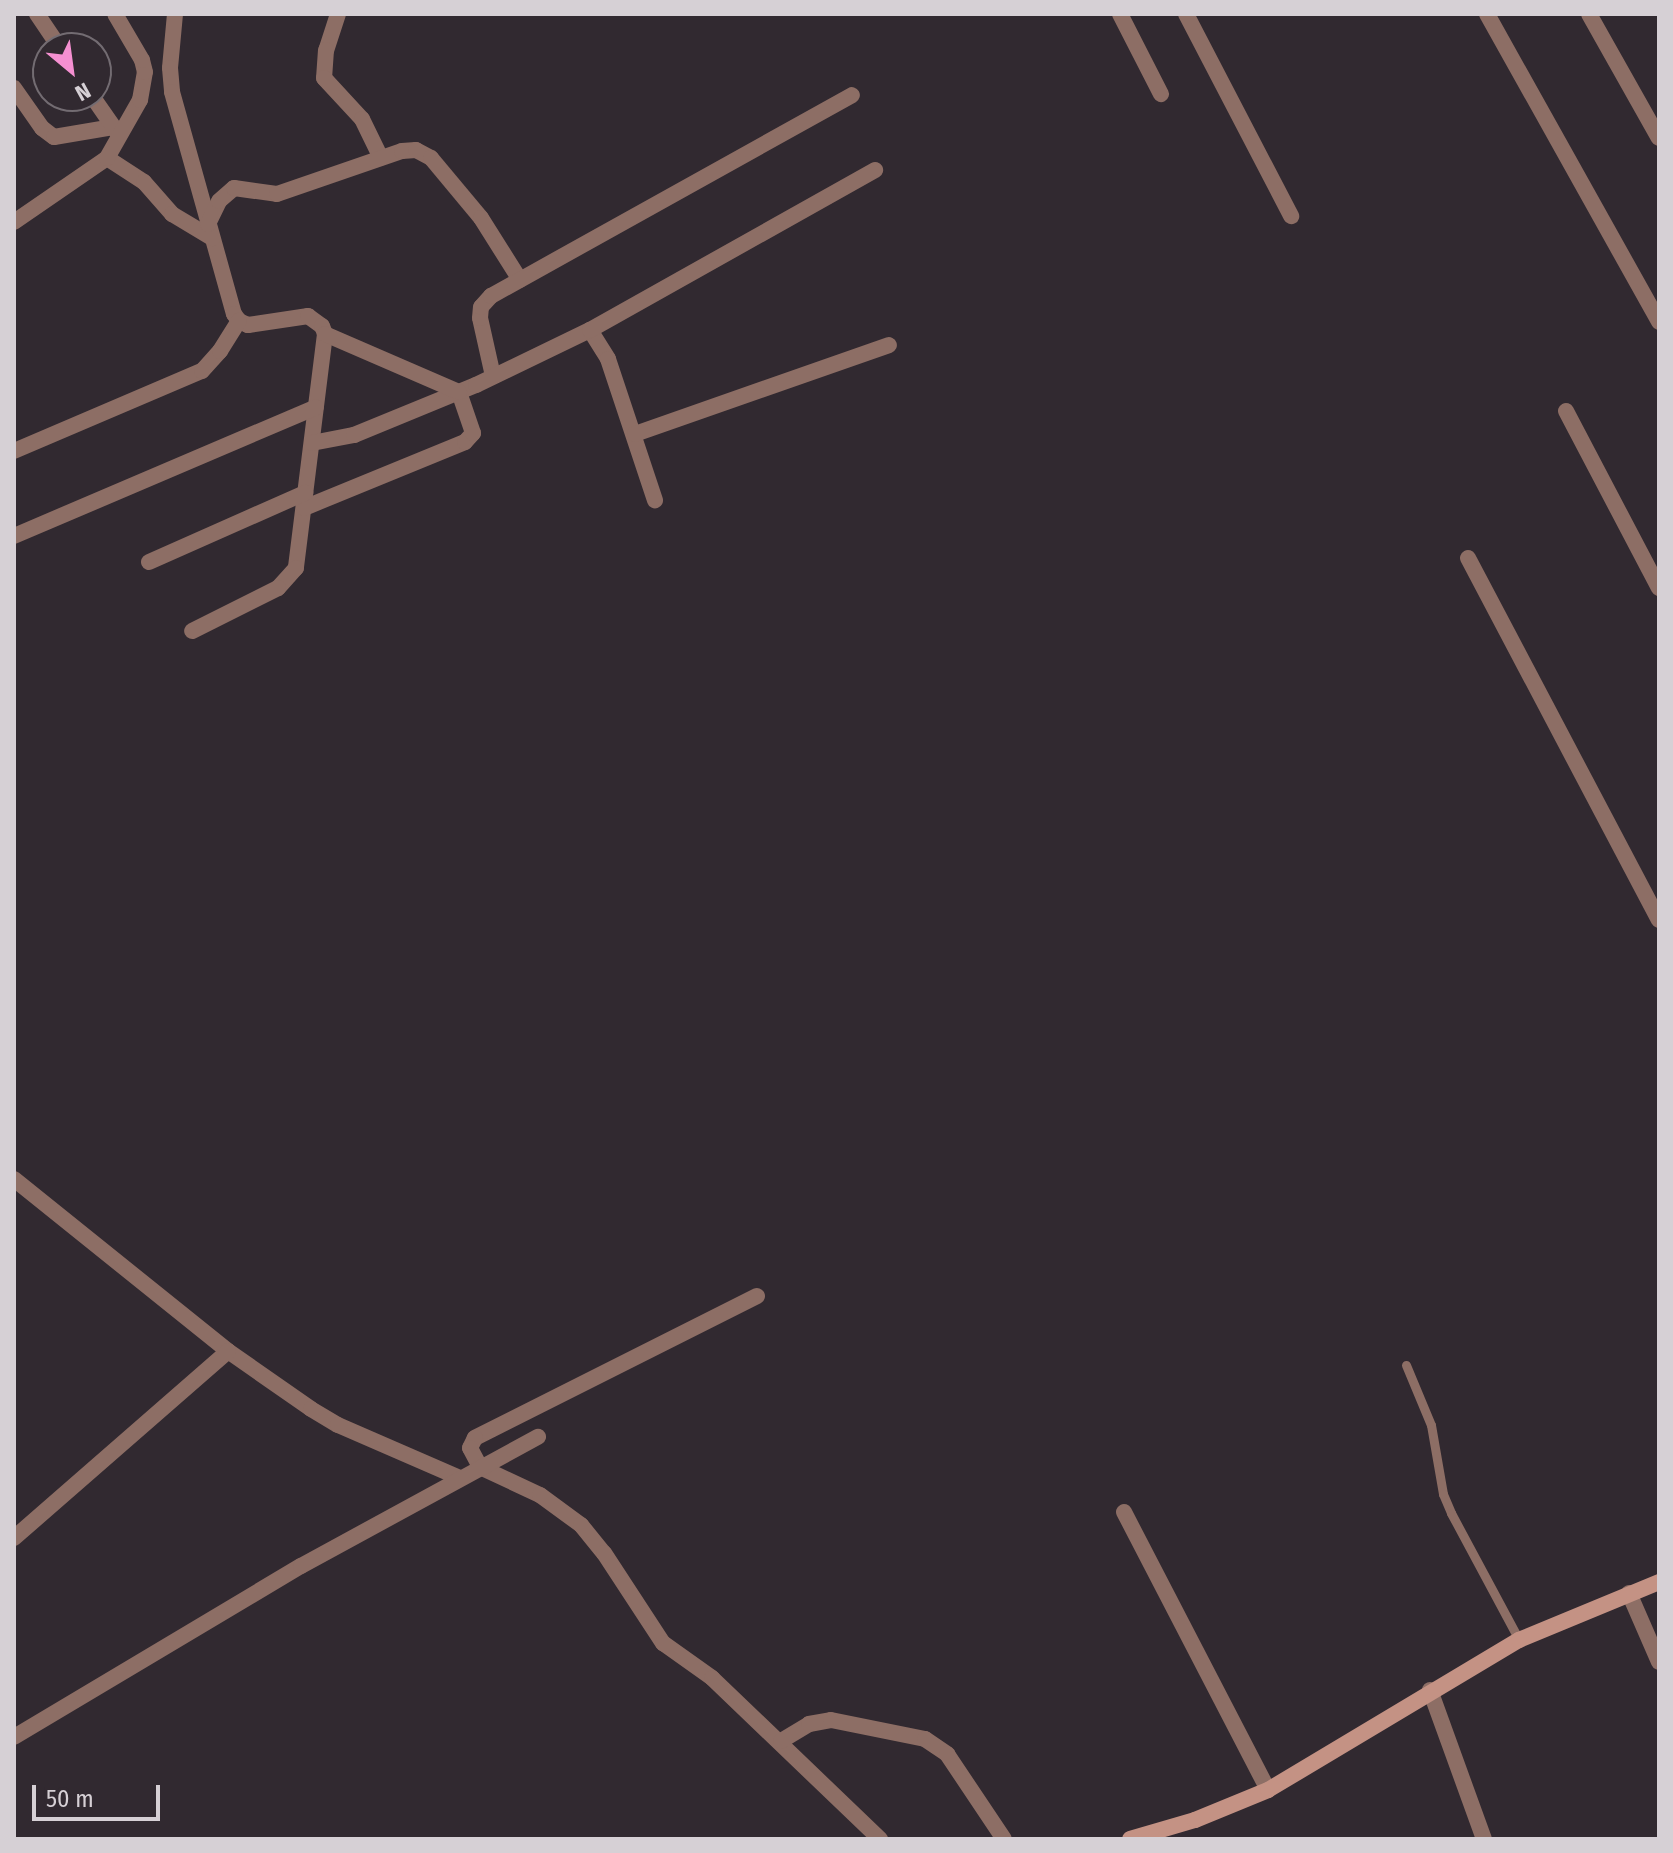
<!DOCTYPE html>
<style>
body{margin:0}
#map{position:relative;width:1673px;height:1853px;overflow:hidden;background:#312930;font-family:"Fira Sans Condensed",sans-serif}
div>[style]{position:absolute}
.lane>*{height:9px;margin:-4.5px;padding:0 4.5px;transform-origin:4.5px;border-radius:4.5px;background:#8d6e65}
.street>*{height:16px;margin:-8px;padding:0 8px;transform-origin:8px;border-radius:8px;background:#8d6e65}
.secondary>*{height:16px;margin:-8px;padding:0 8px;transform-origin:8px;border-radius:8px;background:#c49284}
span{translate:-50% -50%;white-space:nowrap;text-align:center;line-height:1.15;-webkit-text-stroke:8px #312930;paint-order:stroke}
.frame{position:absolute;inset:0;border:16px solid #d6d0d5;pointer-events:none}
.north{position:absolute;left:32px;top:32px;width:80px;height:80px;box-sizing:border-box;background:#312930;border:2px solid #736c72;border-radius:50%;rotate:151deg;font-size:22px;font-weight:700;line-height:32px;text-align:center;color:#d6d0d5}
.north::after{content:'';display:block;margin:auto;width:28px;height:36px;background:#f590d1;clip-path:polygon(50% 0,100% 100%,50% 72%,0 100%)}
.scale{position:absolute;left:32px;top:1785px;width:128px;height:36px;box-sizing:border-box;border:4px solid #d6d0d5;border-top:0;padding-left:10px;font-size:24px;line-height:28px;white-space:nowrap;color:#d6d0d5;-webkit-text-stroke:6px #312930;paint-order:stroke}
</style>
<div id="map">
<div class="lane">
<i style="left:1406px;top:1365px;width:65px;rotate:67.4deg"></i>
<i style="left:1431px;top:1425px;width:70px;rotate:80.1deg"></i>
<i style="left:1443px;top:1494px;width:21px;rotate:67deg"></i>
<i style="left:1451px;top:1513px;width:144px;rotate:61.8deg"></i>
</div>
<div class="street">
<i style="left:37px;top:14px;width:41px;rotate:55.9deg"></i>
<i style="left:175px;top:14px;width:54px;rotate:95.3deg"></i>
<i style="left:170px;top:68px;width:24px;rotate:85deg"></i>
<i style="left:172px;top:92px;width:230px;rotate:74.4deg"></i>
<i style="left:234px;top:314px;width:9px;rotate:54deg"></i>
<i style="left:239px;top:321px;width:10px;rotate:24deg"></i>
<i style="left:248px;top:325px;width:61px;rotate:-8.5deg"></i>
<i style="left:308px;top:316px;width:17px;rotate:36deg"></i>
<i style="left:322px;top:326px;width:9px;rotate:69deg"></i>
<i style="left:325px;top:334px;width:236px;rotate:97.1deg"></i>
<i style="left:296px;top:568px;width:27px;rotate:132deg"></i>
<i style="left:278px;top:588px;width:96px;rotate:153.4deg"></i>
<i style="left:338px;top:14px;width:38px;rotate:108deg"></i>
<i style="left:326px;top:50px;width:28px;rotate:94deg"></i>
<i style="left:324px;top:78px;width:56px;rotate:47.2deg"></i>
<i style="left:362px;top:119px;width:43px;rotate:64deg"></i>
<i style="left:1120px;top:14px;width:90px;rotate:62.9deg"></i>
<i style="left:1186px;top:14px;width:228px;rotate:62.5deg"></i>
<i style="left:1487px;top:14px;width:353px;rotate:60.8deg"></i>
<i style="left:1589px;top:14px;width:142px;rotate:60.6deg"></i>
<i style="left:14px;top:88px;width:49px;rotate:55deg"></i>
<i style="left:42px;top:128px;width:15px;rotate:37deg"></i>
<i style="left:54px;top:137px;width:60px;rotate:-9.6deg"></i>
<i style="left:92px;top:96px;width:44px;rotate:55.2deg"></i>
<i style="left:107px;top:158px;width:44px;rotate:33deg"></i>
<i style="left:144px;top:182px;width:43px;rotate:48.8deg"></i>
<i style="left:172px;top:214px;width:47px;rotate:31deg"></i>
<i style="left:14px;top:222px;width:113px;rotate:-34.5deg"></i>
<i style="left:107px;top:158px;width:67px;rotate:-60.4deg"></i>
<i style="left:140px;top:100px;width:28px;rotate:-80deg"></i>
<i style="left:145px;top:72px;width:12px;rotate:-104deg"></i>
<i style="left:142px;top:60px;width:53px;rotate:-120.4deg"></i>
<i style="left:208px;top:224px;width:25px;rotate:-64deg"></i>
<i style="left:219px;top:201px;width:20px;rotate:-41deg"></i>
<i style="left:234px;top:188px;width:43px;rotate:7.9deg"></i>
<i style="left:277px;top:194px;width:132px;rotate:-19deg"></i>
<i style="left:402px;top:151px;width:14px;rotate:-4deg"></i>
<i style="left:416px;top:150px;width:17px;rotate:28deg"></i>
<i style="left:431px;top:158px;width:78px;rotate:50.2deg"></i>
<i style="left:481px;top:218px;width:73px;rotate:57.8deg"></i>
<i style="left:590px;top:330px;width:34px;rotate:58deg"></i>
<i style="left:608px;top:359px;width:149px;rotate:71.6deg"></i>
<i style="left:493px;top:376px;width:59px;rotate:-102.6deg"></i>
<i style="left:480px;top:318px;width:11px;rotate:-85deg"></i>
<i style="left:481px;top:307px;width:15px;rotate:-48deg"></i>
<i style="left:491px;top:296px;width:413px;rotate:-29.1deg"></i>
<i style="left:1566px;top:411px;width:200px;rotate:62.3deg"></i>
<i style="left:635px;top:434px;width:269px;rotate:-19.3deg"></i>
<i style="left:312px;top:443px;width:43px;rotate:-10.8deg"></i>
<i style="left:354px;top:435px;width:132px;rotate:-22.3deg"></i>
<i style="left:476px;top:385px;width:127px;rotate:-25.8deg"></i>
<i style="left:590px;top:330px;width:327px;rotate:-29.3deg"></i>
<i style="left:14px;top:451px;width:204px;rotate:-23.1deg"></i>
<i style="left:202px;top:371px;width:27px;rotate:-48deg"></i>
<i style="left:220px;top:351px;width:36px;rotate:-58deg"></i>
<i style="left:304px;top:508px;width:174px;rotate:-22.3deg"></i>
<i style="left:465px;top:442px;width:12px;rotate:-48deg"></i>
<i style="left:473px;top:433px;width:43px;rotate:-108.9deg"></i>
<i style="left:459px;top:392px;width:146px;rotate:-156.6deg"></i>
<i style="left:14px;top:536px;width:328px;rotate:-23.1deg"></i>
<i style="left:1468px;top:558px;width:409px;rotate:62.2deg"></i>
<i style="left:149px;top:562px;width:171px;rotate:-23.9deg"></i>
<i style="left:14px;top:1179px;width:275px;rotate:38.8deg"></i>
<i style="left:228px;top:1351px;width:101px;rotate:34.9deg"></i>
<i style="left:311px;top:1409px;width:31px;rotate:31deg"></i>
<i style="left:338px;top:1425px;width:133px;rotate:23.5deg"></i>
<i style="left:757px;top:1296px;width:316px;rotate:153.3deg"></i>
<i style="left:475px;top:1438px;width:11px;rotate:117deg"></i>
<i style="left:470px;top:1448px;width:21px;rotate:62deg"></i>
<i style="left:480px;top:1467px;width:66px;rotate:25deg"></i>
<i style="left:540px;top:1495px;width:51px;rotate:36.2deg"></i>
<i style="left:581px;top:1525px;width:36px;rotate:51deg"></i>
<i style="left:604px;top:1553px;width:108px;rotate:56.8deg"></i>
<i style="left:663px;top:1643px;width:60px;rotate:35.5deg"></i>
<i style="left:712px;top:1678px;width:233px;rotate:43.8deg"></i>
<i style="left:1124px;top:1512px;width:313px;rotate:62.6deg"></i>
<i style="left:14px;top:1538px;width:284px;rotate:-41.1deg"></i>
<i style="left:1629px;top:1593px;width:75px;rotate:66.5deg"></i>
<i style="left:1430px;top:1690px;width:158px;rotate:70.1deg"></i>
<i style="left:14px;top:1737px;width:334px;rotate:-30.8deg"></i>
<i style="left:301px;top:1566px;width:270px;rotate:-28.6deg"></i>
<i style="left:781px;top:1741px;width:33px;rotate:-31deg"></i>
<i style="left:809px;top:1724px;width:22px;rotate:-10deg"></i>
<i style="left:831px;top:1720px;width:96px;rotate:11.4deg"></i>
<i style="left:925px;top:1739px;width:27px;rotate:34deg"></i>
<i style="left:947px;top:1754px;width:102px;rotate:56.2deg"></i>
</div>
<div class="secondary">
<i style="left:1130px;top:1839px;width:68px;rotate:-16.3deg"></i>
<i style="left:1195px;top:1820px;width:79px;rotate:-22.3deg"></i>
<i style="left:1268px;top:1790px;width:292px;rotate:-30.9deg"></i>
<i style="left:1519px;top:1640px;width:152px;rotate:-22.5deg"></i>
</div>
<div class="frame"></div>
<div class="north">N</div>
<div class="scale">50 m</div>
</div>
